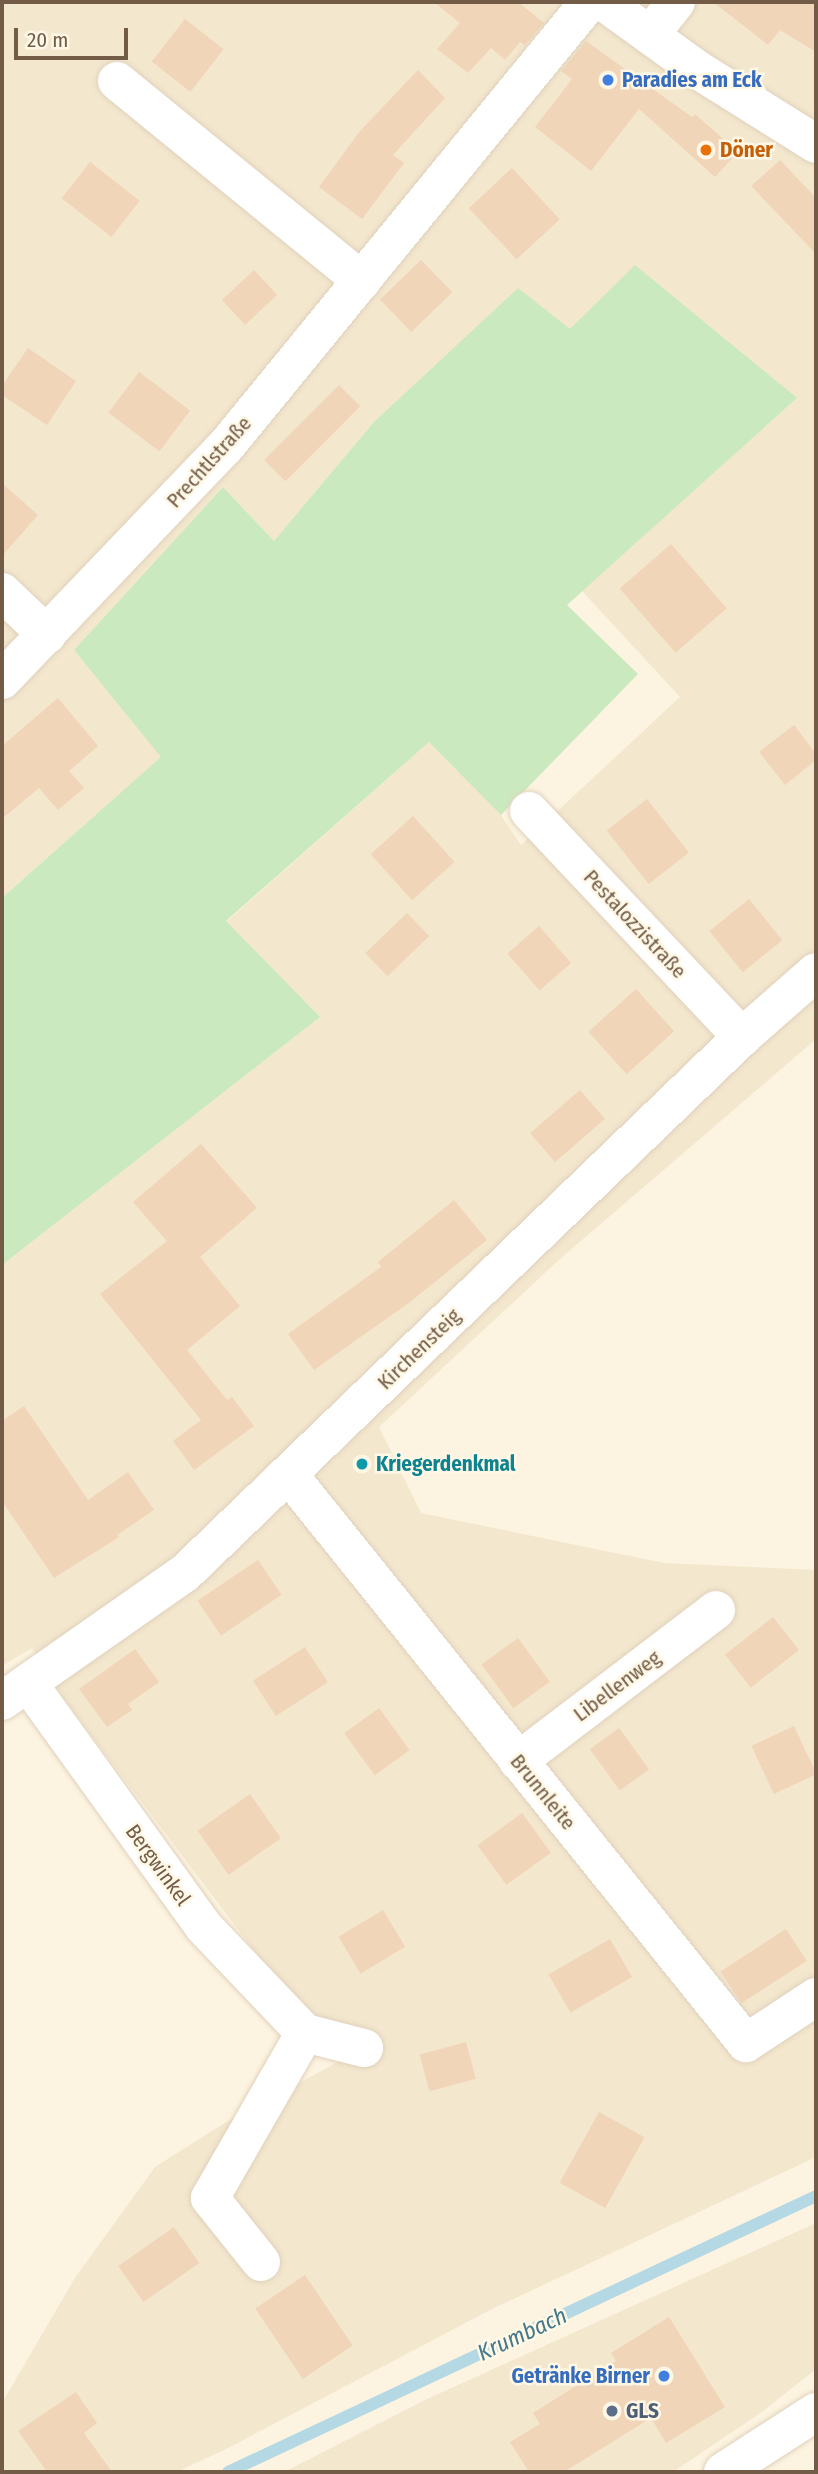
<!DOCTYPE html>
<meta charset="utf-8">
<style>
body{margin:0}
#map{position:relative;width:818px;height:2474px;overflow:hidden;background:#fcf4e0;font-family:"Fira Sans Condensed",sans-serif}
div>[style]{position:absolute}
.residential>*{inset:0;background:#f3e7ce}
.green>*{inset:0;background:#cbe9bf}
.stream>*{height:12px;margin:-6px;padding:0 6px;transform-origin:6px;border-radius:6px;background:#b5d8e5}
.building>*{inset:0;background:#f1d5b8;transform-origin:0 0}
.roads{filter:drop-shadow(0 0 2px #e0d1bc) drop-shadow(0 0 2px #e0d1bc)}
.street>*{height:38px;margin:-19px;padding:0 19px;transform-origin:19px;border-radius:19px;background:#fff}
.secondary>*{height:38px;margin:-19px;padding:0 19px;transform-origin:19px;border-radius:19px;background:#fff}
.dots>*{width:19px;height:19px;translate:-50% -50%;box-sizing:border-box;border:4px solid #fff8e6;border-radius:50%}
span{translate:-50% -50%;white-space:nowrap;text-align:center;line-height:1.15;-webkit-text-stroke:5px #fff8e6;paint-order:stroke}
.shop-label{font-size:21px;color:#366cbe;font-weight:700}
.left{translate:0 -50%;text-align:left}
.right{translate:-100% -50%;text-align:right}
.food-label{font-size:21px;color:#c56008;font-weight:700}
.street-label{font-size:21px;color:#725c48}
.culture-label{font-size:21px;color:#0d838f;font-weight:700}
.service-label{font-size:21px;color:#4e5e75;font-weight:700}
.water-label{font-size:23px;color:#44788c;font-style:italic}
.frame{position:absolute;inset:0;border:4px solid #725c48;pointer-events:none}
.scale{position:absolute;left:14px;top:28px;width:114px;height:32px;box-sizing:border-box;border:4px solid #725c48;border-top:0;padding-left:9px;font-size:21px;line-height:24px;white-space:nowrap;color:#725c48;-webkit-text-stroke:5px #fff8e6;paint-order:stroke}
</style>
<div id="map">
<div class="residential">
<i style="clip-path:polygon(2px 2px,816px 2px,816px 1039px,561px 1258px,379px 1427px,421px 1513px,664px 1563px,816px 1570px,816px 2157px,490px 2310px,230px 2447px,177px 2472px,6px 2472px,2px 2466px,2px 2403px,75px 2278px,155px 2167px,223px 2124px,338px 2062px,64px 1699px,32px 1648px,2px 1666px,2px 1265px,320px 1017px,226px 922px,430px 741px,501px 815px,521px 845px,680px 697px,582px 591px,797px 398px,570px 329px,373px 423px,274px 541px,223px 487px,74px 650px,162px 757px,2px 898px)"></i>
<i style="clip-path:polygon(816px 2223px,816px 2369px,759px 2414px,673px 2472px,284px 2472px,427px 2399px)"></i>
</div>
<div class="green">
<i style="clip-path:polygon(635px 265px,797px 398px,567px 605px,638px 674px,501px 815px,429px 742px,226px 921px,320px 1017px,2px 1265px,2px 898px,161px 757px,74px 650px,223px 487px,274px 541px,373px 423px,518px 288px,570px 329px)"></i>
</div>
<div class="stream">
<i style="left:228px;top:2472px;width:650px;rotate:-25.14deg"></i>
</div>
<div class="building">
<i style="clip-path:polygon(434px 2px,518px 2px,544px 23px,525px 45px,520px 42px,505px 60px,491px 48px,468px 73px,437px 49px,460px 23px)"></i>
<i style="clip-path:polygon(713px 2px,816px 2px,816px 52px,780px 30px,768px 45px)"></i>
<i style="left:185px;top:19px;width:49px;height:54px;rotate:38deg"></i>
<i style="clip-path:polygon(586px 41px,692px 117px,695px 114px,738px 152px,715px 177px,639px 109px,591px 171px,535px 127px,572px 79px,561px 71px)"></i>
<i style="clip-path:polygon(418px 70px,445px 98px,393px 155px,404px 163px,362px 219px,319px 187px,360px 131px)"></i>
<i style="clip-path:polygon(780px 160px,816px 198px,816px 254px,751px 186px)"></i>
<i style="left:90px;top:162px;width:63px;height:46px;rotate:38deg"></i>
<i style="left:512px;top:168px;width:70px;height:59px;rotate:47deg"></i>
<i style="left:421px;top:260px;width:45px;height:57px;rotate:46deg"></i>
<i style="left:254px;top:270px;width:34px;height:44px;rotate:47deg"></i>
<i style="clip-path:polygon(28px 348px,76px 381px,47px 425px,2px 395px,2px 386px)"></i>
<i style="left:139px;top:372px;width:64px;height:51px;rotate:37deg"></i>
<i style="left:339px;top:385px;width:30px;height:106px;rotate:45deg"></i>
<i style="clip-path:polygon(2px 483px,38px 515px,2px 556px)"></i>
<i style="left:671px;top:544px;width:85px;height:68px;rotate:49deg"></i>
<i style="clip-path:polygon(58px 698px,98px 746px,69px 771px,84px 788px,58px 810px,39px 788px,2px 819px,2px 746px)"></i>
<i style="clip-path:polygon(794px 725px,816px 754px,816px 760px,785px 785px,759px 752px)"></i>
<i style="left:647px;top:799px;width:68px;height:51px;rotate:52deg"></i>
<i style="left:413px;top:816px;width:62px;height:57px;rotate:48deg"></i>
<i style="left:749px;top:899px;width:53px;height:51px;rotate:51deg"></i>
<i style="left:407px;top:913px;width:32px;height:58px;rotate:46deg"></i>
<i style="left:539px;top:926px;width:49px;height:42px;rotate:49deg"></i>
<i style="left:636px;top:989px;width:57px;height:64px;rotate:48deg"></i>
<i style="left:580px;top:1090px;width:38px;height:66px;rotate:49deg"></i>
<i style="clip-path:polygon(201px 1144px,257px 1208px,200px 1257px,240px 1306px,187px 1350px,227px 1400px,232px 1397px,254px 1426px,194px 1470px,173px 1441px,201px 1420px,100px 1294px,167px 1241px,133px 1202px)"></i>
<i style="clip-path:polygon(454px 1200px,487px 1240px,410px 1302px,314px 1370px,288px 1334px,381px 1267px,378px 1262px)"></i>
<i style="clip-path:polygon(24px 1406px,88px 1500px,128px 1472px,154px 1510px,117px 1535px,119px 1537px,54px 1578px,2px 1501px,2px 1421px)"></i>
<i style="left:258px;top:1560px;width:42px;height:73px;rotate:56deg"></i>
<i style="left:773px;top:1617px;width:42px;height:61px;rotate:52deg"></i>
<i style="left:518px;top:1638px;width:54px;height:45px;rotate:54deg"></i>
<i style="left:305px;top:1647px;width:42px;height:62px;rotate:57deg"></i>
<i style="clip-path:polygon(135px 1649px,159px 1682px,128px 1704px,132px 1710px,107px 1727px,79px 1689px)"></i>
<i style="left:379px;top:1708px;width:52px;height:43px;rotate:54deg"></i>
<i style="left:794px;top:1726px;width:53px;height:47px;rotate:65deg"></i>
<i style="left:619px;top:1728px;width:51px;height:36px;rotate:54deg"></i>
<i style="left:250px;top:1794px;width:54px;height:64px;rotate:55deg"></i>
<i style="left:522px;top:1813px;width:49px;height:55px;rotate:54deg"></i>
<i style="left:383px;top:1910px;width:43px;height:52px;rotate:59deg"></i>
<i style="left:786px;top:1929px;width:38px;height:78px;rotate:57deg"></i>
<i style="left:610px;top:1939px;width:44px;height:71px;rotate:60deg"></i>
<i style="left:466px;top:2042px;width:38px;height:48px;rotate:75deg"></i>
<i style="left:599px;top:2112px;width:52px;height:81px;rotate:29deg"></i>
<i style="left:174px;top:2227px;width:44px;height:68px;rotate:55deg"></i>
<i style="left:305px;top:2275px;width:85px;height:60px;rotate:56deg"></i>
<i style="clip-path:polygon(669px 2317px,725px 2407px,666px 2443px,651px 2418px,564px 2472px,529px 2472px,510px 2442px,540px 2424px,533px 2413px,616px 2361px,611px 2353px)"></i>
<i style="clip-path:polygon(76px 2392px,97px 2423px,84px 2433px,112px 2472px,47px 2472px,18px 2431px)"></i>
</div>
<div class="roads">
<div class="street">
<i style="left:650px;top:35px;width:42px;rotate:-51.8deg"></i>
<i style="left:117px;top:81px;width:316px;rotate:39.2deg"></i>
<i style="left:2px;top:592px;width:62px;rotate:43.7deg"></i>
<i style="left:2px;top:680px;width:324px;rotate:-46.3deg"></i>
<i style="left:226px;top:446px;width:574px;rotate:-50.73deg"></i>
<i style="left:529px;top:811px;width:311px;rotate:46.7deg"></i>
<i style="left:289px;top:1475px;width:729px;rotate:51.18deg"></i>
<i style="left:746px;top:2043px;width:84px;rotate:-33.3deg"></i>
<i style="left:28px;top:1683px;width:299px;rotate:54.2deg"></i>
<i style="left:203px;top:1926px;width:148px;rotate:46.4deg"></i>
<i style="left:305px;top:2033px;width:61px;rotate:14.3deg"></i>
<i style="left:2px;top:1701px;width:223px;rotate:-35deg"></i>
<i style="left:185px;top:1573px;width:773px;rotate:-43.9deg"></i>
<i style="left:742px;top:1037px;width:98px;rotate:-41.3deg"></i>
<i style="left:518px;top:1761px;width:249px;rotate:-37.3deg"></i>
<i style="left:261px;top:2262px;width:82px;rotate:-128.6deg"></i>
<i style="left:210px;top:2198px;width:190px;rotate:-60.1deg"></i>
</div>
<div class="secondary">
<i style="left:604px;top:2px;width:116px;rotate:35.9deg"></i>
<i style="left:698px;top:70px;width:139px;rotate:32.1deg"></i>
<i style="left:723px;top:2472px;width:111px;rotate:-32.8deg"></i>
</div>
</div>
<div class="dots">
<i style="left:608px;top:80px;background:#3f7fe0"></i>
<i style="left:706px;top:150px;background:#e8710a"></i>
<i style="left:362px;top:1464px;background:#0f9aa8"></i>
<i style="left:664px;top:2376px;background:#3f7fe0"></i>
<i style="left:612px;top:2411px;background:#5c6f8a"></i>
</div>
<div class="shop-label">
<span class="left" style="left:622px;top:80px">Paradies am Eck</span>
<span class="right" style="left:650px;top:2376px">Getränke Birner</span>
</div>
<div class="food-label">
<span class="left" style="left:720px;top:150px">Döner</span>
</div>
<div class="street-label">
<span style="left:209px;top:462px;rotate:-48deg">Prechtlstraße</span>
<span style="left:635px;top:924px;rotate:47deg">Pestalozzistraße</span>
<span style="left:419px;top:1349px;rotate:-44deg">Kirchensteig</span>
<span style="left:617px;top:1686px;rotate:-37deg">Libellenweg</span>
<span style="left:543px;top:1792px;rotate:51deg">Brunnleite</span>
<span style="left:158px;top:1865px;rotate:54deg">Bergwinkel</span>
</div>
<div class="culture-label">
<span class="left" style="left:376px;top:1464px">Kriegerdenkmal</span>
</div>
<div class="service-label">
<span class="left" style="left:626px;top:2411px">GLS</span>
</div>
<div class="water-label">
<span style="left:522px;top:2334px;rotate:-25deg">Krumbach</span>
</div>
<div class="frame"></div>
<div class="scale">20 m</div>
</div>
